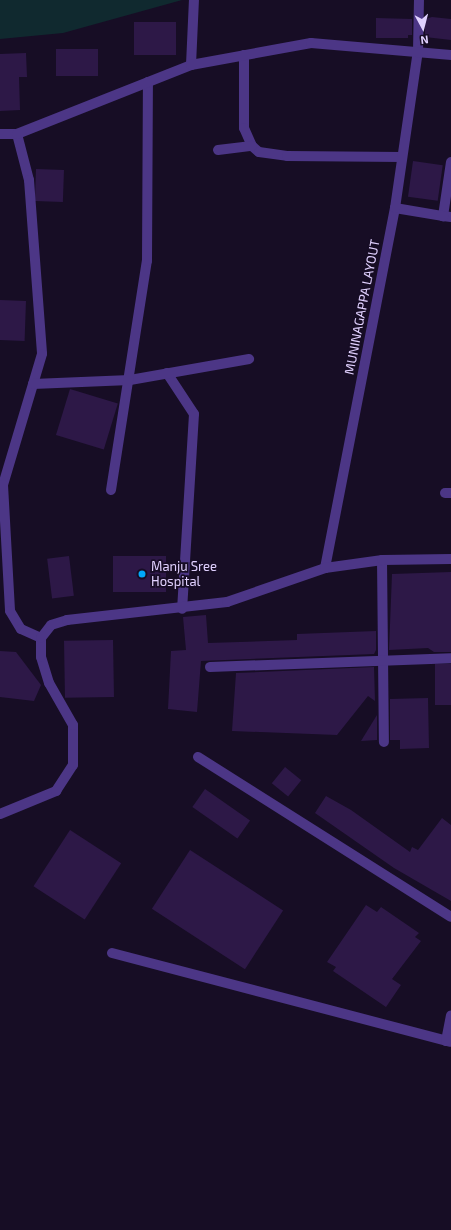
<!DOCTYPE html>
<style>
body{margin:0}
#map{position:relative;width:451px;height:1230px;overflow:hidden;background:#170d25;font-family:"Exo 2",sans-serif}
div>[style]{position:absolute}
.green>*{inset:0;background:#10292f}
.building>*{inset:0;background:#2d1847;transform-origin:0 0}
.minor>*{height:10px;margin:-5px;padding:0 5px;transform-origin:5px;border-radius:5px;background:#4c3686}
.tertiary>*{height:10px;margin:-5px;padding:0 5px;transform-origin:5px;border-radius:5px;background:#4c3686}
.dots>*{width:11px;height:11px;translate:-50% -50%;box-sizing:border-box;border:2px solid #170d25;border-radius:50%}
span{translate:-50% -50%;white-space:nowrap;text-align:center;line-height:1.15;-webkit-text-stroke:3.5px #170d25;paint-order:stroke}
.street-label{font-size:13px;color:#e1d1ff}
.poi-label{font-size:13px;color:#e1d1ff}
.left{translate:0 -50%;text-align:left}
.north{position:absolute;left:403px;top:8px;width:40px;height:40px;-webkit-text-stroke:3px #170d25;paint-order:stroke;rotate:173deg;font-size:11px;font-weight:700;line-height:16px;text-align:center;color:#e1d1ff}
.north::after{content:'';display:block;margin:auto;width:14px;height:18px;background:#e1d1ff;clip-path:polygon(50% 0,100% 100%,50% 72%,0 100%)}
</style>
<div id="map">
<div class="green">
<i style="clip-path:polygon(0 0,182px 0,63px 33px,0 39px)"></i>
</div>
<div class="building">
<i style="clip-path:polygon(432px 17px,451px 19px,451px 40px,425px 37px,425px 19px)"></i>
<i style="clip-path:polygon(376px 18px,412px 19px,412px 35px,408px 35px,408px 38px,376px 38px)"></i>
<i style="left:134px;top:22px;width:42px;height:33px"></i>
<i style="left:98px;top:49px;width:27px;height:42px;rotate:90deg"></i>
<i style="clip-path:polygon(26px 53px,27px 77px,19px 77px,20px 110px,0 111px,0 54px)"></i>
<i style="left:413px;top:161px;width:30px;height:36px;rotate:8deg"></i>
<i style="left:36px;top:169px;width:28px;height:32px;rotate:2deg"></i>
<i style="left:0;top:300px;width:26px;height:40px;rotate:2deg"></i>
<i style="left:70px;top:389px;width:50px;height:48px;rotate:17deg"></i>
<i style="left:69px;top:556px;width:40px;height:22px;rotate:83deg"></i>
<i style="left:113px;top:556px;width:53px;height:36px"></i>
<i style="clip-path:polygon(451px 572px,451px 652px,434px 652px,428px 648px,389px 650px,392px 574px)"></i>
<i style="clip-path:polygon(206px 615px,208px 643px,297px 640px,297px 634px,376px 631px,376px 650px,374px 654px,201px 661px,197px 712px,168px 709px,171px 651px,186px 650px,183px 617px)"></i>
<i style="left:113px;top:640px;width:57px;height:49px;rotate:89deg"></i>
<i style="clip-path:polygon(0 651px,16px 652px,41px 685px,34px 701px,0 697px)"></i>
<i style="left:451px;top:664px;width:41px;height:16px;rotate:90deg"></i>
<i style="clip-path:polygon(374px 667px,375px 701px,368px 696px,337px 735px,232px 731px,236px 673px)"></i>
<i style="clip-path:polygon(428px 698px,429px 748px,400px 749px,400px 740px,390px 740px,390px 699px)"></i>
<i style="clip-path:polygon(377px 715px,377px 740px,361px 741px)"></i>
<i style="left:285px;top:767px;width:21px;height:21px;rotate:39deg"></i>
<i style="left:205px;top:789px;width:55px;height:22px;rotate:35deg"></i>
<i style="clip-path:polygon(326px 796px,351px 810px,410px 852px,412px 847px,418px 850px,442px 818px,451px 825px,451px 901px,394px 868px,315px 813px)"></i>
<i style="left:70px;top:830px;width:61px;height:67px;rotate:33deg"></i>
<i style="left:190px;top:850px;width:111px;height:70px;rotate:33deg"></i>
<i style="clip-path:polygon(366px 905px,377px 912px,381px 907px,419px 933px,415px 937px,421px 941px,392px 979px,401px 985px,386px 1007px,333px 971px,336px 967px,327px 962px)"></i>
</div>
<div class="minor">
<i style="left:244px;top:55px;width:73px;rotate:90deg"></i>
<i style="left:244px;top:128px;width:20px;rotate:66deg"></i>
<i style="left:252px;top:146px;width:9px;rotate:41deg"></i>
<i style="left:259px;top:152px;width:28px;rotate:8deg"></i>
<i style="left:287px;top:156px;width:115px;rotate:0.5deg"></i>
<i style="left:191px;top:65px;width:65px;rotate:-87.4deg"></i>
<i style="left:17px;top:134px;width:48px;rotate:75.4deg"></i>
<i style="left:29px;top:180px;width:174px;rotate:85.7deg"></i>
<i style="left:42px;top:354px;width:137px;rotate:106.6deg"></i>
<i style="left:3px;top:485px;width:126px;rotate:86.8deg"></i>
<i style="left:10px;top:611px;width:21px;rotate:59deg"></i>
<i style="left:21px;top:629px;width:22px;rotate:24deg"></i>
<i style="left:218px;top:150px;width:34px;rotate:-7deg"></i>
<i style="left:451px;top:162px;width:55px;rotate:98.4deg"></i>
<i style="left:443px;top:216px;width:8px;rotate:7deg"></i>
<i style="left:395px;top:208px;width:49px;rotate:9.5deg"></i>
<i style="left:167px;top:373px;width:49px;rotate:56.6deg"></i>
<i style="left:194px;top:414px;width:195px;rotate:93.5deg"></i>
<i style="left:33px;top:384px;width:97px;rotate:-2.4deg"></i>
<i style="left:130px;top:380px;width:121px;rotate:-10deg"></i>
<i style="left:111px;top:490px;width:232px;rotate:-81.1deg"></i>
<i style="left:147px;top:261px;width:179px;rotate:-89.7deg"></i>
<i style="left:445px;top:493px;width:6px"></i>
<i style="left:382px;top:560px;width:182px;rotate:89.4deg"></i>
<i style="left:325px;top:568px;width:367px;rotate:-79deg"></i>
<i style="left:395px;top:208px;width:159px;rotate:-81.7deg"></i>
<i style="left:418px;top:51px;width:51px;rotate:-88.9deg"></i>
<i style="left:210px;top:667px;width:241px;rotate:-2.1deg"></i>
<i style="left:198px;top:757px;width:299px;rotate:32.3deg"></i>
<i style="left:112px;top:953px;width:350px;rotate:14.7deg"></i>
<i style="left:446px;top:1041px;width:26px;rotate:-79deg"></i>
</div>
<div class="tertiary">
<i style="left:0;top:134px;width:17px"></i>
<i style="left:17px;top:134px;width:187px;rotate:-21.6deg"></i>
<i style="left:191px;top:65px;width:122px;rotate:-10.4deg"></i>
<i style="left:311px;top:43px;width:141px;rotate:4.9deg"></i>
<i style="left:0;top:814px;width:61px;rotate:-22.3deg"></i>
<i style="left:56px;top:791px;width:31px;rotate:-57deg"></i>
<i style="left:73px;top:765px;width:40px;rotate:-90deg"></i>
<i style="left:73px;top:725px;width:48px;rotate:-119.7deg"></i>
<i style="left:49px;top:683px;width:27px;rotate:-107deg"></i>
<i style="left:41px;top:657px;width:19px;rotate:-90deg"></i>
<i style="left:41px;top:638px;width:16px;rotate:-52deg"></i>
<i style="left:51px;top:625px;width:17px;rotate:-17deg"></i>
<i style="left:67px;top:620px;width:161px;rotate:-6.4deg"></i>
<i style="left:227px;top:602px;width:104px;rotate:-19.1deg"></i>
<i style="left:325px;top:568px;width:58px;rotate:-8deg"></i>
<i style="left:382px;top:560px;width:69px;rotate:-0.8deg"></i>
</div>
<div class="dots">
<i style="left:142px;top:574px;background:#00a9fc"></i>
</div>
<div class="street-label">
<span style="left:362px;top:307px;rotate:-79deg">MUNINAGAPPA LAYOUT</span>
</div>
<div class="poi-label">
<span class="left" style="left:151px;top:574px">Manju Sree<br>Hospital</span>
</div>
<div class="north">N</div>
</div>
